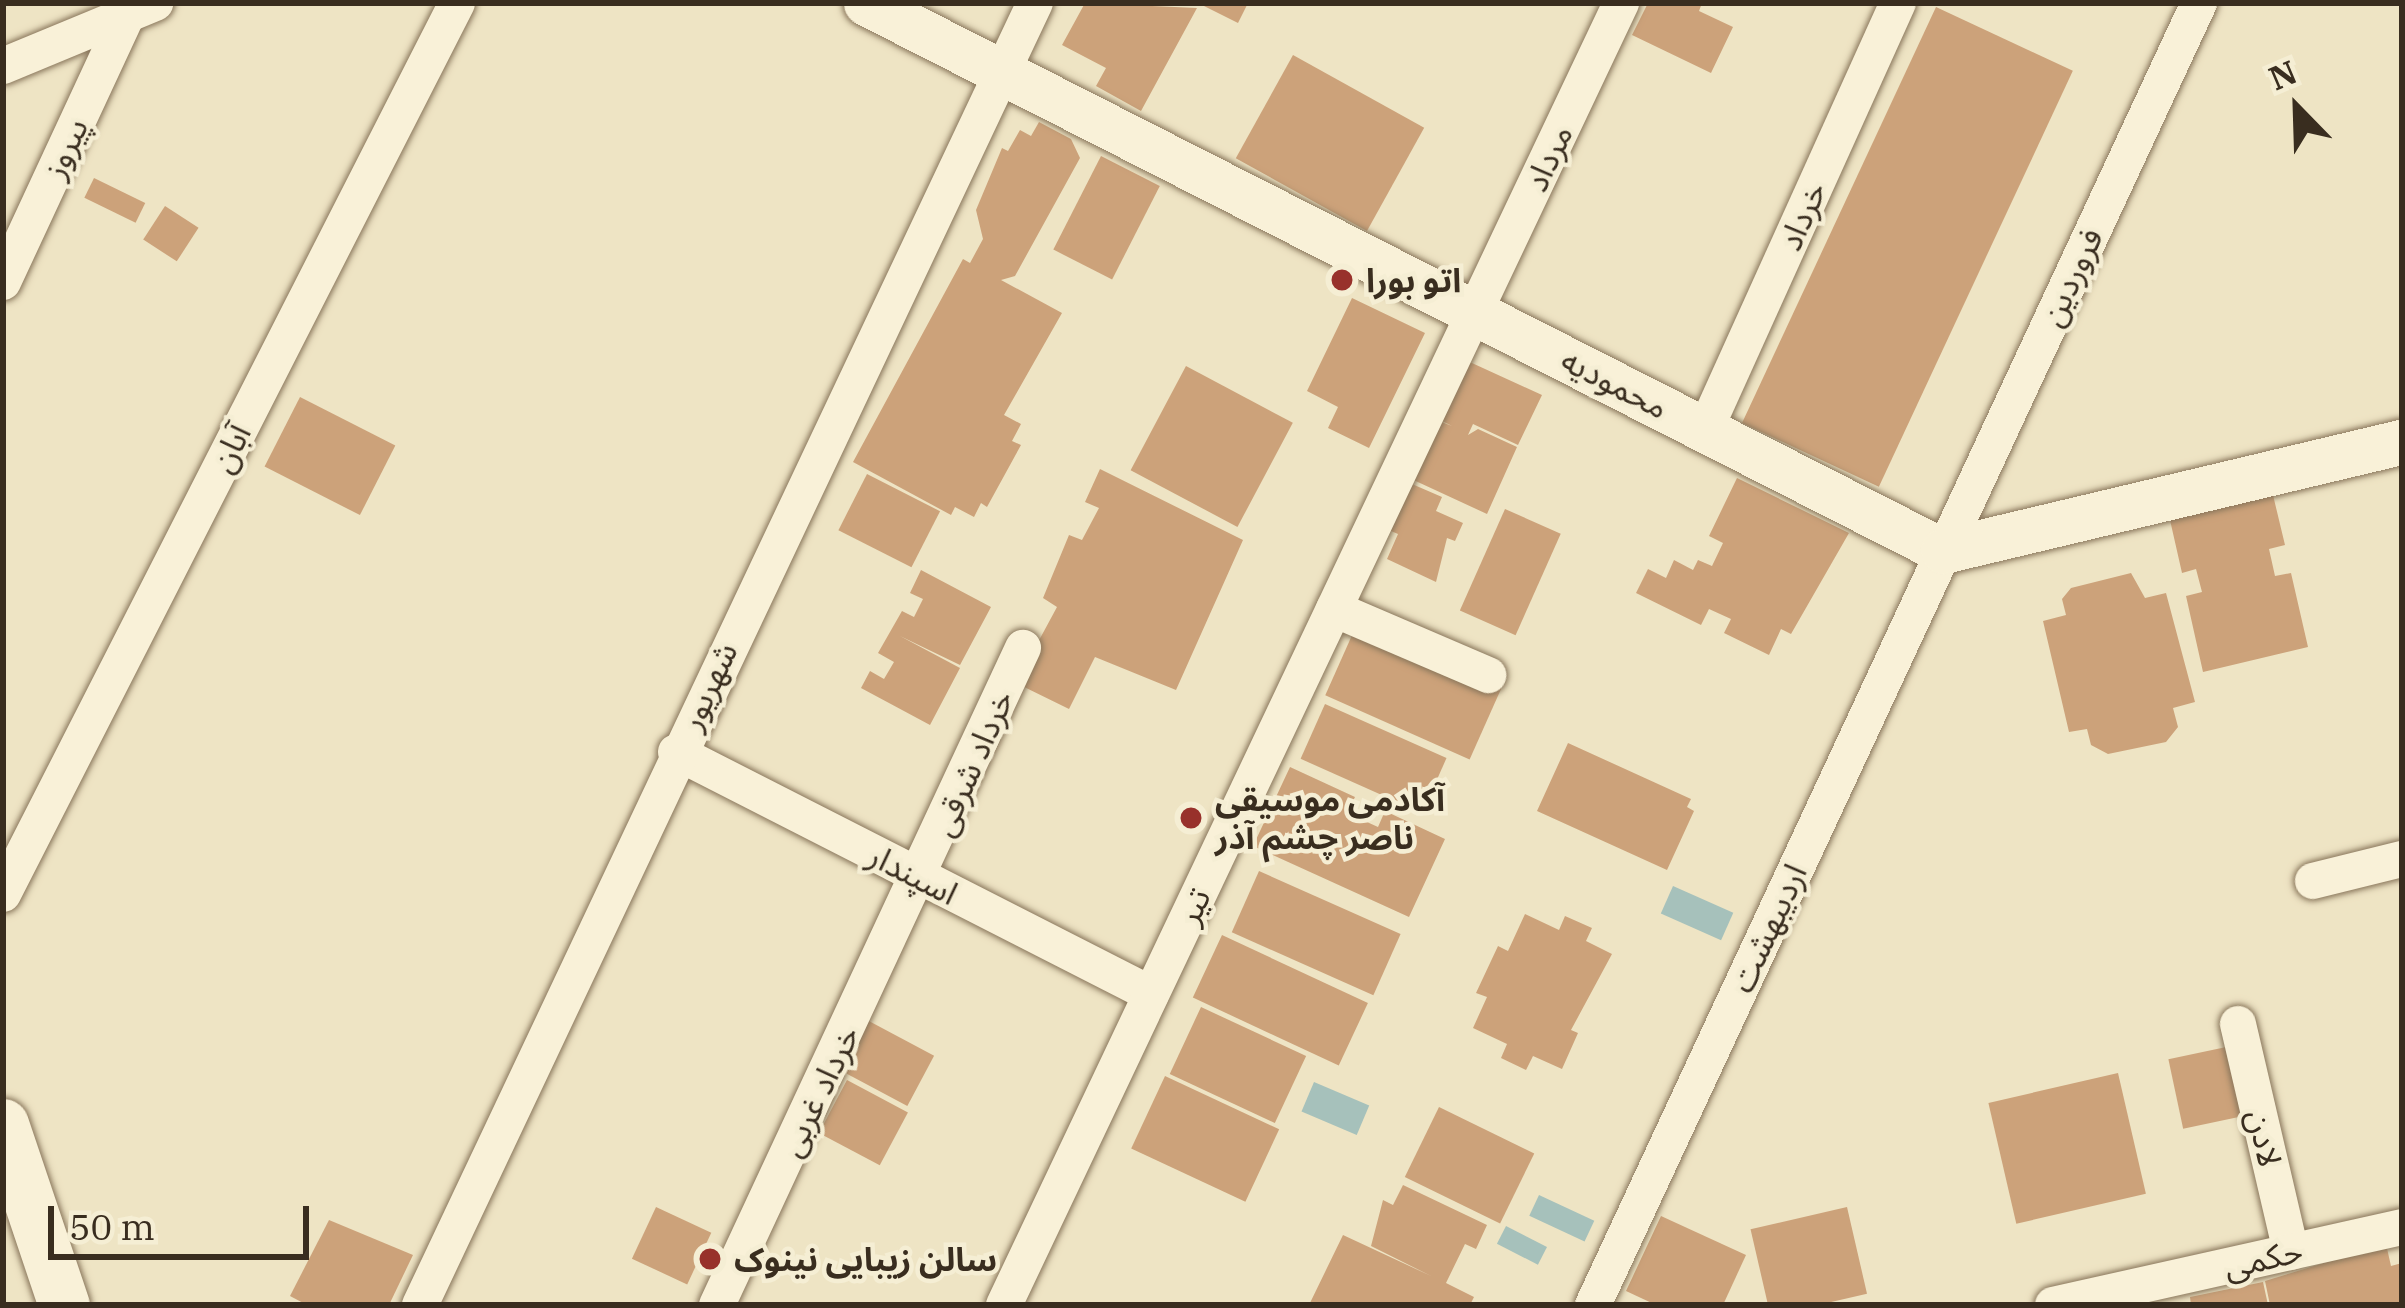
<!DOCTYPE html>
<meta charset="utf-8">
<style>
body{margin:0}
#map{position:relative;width:2405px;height:1308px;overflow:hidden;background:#eee4c4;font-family:"IBM Plex Serif","Noto Sans Arabic",serif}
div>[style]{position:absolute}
.water>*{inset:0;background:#a6c1bb;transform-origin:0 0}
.building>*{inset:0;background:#cca27a;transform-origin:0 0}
.roads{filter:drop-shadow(0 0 3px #89765b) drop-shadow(0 0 3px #89765b)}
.minor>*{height:36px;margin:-18px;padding:0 18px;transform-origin:18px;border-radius:18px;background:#f9f1d8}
.tertiary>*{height:45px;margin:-22.5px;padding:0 22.5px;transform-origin:22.5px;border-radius:22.5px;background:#f9f1d8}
.secondary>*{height:51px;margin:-25.5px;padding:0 25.5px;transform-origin:25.5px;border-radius:25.5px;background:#f9f1d8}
.dots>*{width:33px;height:33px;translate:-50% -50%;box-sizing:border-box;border:6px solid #f5eed4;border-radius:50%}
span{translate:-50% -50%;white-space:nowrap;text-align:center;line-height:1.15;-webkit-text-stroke:9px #f5eed4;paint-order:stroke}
.street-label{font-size:33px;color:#392d1f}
.poi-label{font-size:33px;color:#392d1f;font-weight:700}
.left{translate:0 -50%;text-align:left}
.frame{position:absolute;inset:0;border:6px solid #392d1f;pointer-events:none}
.north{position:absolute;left:2237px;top:48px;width:120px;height:120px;-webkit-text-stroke:9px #f5eed4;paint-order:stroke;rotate:337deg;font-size:33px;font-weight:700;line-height:48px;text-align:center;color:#392d1f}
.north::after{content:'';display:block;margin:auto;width:42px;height:54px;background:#392d1f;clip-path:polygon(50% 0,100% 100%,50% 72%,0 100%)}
.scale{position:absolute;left:48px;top:1206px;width:261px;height:54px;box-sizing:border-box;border:6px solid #392d1f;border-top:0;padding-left:15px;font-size:36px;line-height:42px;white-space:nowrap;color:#392d1f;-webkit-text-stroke:9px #f5eed4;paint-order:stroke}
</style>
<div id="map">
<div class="water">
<i style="left:1673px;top:886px;width:66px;height:30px;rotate:24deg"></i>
<i style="left:1314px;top:1082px;width:60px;height:32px;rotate:23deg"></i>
<i style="left:1539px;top:1195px;width:61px;height:23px;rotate:25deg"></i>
<i style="left:1506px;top:1226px;width:46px;height:20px;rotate:27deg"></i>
</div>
<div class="building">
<i style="clip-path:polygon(1085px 3px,1197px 8px,1141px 111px,1096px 86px,1106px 68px,1062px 45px)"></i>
<i style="clip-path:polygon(1198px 3px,1248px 3px,1238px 23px)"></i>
<i style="clip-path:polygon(1648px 3px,1702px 3px,1699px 11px,1733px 27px,1711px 73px,1632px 35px)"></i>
<i style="left:1936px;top:7px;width:151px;height:459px;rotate:25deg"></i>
<i style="left:1293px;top:55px;width:150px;height:118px;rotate:29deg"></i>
<i style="clip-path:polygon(1039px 122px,1071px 139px,1080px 158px,1015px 276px,1001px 280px,1062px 313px,1004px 415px,1021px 424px,1012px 441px,1021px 445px,987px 507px,981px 503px,974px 517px,955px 507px,951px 515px,853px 462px,963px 259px,970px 263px,983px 239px,976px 210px,1002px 148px,1008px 151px,1020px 130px,1031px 136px)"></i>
<i style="left:1101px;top:156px;width:66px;height:105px;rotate:27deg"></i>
<i style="left:94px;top:178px;width:57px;height:22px;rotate:26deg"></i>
<i style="left:165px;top:206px;width:40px;height:40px;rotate:33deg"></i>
<i style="clip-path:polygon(1352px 298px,1425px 333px,1369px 448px,1328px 428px,1338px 407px,1307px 391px)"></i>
<i style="clip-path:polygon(1461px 358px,1542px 395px,1518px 445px,1473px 424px,1468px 435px,1478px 429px,1517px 447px,1487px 514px,1407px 477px,1434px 419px,1452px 426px,1434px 417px)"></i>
<i style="left:1186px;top:366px;width:121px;height:118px;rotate:28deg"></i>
<i style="left:300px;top:397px;width:107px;height:78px;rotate:27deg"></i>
<i style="clip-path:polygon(1100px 469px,1243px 540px,1176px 690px,1095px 657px,1069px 709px,1016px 683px,1057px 607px,1043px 598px,1069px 535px,1082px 540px,1099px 508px,1085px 502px)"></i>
<i style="left:867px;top:474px;width:82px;height:63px;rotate:27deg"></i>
<i style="clip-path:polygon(1737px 478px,1849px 533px,1791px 634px,1781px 629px,1769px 655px,1724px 633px,1731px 619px,1709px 609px,1701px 625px,1636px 593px,1648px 569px,1666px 578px,1674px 560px,1693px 570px,1698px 560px,1712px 566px,1723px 543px,1709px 536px)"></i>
<i style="clip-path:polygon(1405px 481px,1442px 497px,1436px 511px,1463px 523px,1455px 541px,1447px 538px,1436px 582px,1387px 559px,1398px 534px,1384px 528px)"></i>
<i style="clip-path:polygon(2273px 495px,2285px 545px,2269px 549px,2275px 576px,2291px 573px,2308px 647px,2203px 672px,2186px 596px,2202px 592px,2196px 569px,2182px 573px,2170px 520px)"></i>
<i style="left:1505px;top:509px;width:61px;height:111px;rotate:24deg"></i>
<i style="clip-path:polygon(921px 570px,991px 607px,960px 665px,900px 636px,960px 668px,930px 725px,861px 688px,870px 671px,884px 679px,894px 662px,878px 653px,902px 611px,914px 617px,923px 599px,910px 593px)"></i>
<i style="clip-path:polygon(2131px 573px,2145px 598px,2166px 593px,2195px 702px,2173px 708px,2178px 727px,2166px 742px,2108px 754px,2091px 745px,2087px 729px,2069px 732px,2043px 621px,2066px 615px,2062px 599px,2071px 588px)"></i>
<i style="left:1357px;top:624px;width:158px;height:78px;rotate:24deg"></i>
<i style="left:1325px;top:704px;width:133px;height:60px;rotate:24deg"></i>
<i style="clip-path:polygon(1568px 743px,1691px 799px,1687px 807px,1694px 811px,1667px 870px,1537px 811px)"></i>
<i style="clip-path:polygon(1290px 767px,1355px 797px,1347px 813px,1378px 827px,1385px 811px,1445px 839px,1409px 917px,1253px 846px)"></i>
<i style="left:1259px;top:871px;width:155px;height:67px;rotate:24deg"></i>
<i style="clip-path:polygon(1525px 914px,1559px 930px,1565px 916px,1592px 928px,1586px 941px,1612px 954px,1571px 1030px,1578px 1033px,1562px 1069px,1533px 1056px,1526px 1070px,1501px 1058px,1507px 1044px,1473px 1028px,1487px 997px,1476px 993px,1498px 946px,1508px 951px)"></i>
<i style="left:1222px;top:935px;width:161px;height:69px;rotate:25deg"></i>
<i style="left:1201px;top:1007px;width:116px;height:74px;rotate:25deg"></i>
<i style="left:867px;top:1020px;width:76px;height:57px;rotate:28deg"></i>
<i style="left:2231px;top:1046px;width:71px;height:64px;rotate:78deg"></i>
<i style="left:2118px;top:1073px;width:124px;height:133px;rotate:77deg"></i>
<i style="left:1165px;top:1076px;width:126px;height:80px;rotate:25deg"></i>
<i style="left:847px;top:1080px;width:69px;height:60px;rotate:28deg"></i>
<i style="left:1439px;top:1107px;width:106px;height:78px;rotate:26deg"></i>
<i style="clip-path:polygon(1403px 1185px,1487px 1225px,1476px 1249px,1465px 1244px,1446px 1283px,1474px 1297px,1470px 1305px,1309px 1305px,1343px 1235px,1431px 1276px,1371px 1246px,1383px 1200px,1393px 1205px)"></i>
<i style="left:656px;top:1207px;width:61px;height:57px;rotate:25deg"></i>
<i style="left:1847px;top:1207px;width:89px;height:99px;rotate:77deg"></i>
<i style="clip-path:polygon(1661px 1216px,1746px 1255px,1723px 1305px,1656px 1305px,1626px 1291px)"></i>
<i style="clip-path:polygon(329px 1220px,413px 1255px,389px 1305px,307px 1305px,290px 1296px)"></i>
<i style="clip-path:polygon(2386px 1244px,2391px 1266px,2402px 1263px,2402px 1305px,2270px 1305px,2265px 1281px)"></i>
<i style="clip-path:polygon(2263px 1282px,2268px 1305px,2191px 1305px,2190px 1297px)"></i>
</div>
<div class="roads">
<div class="minor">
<i style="left:3px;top:66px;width:165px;rotate:-22.5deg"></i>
<i style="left:3px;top:282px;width:294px;rotate:-65.1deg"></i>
<i style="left:1706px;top:428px;width:466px;rotate:-65.7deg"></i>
<i style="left:1334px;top:609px;width:168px;rotate:23.2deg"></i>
<i style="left:676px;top:752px;width:533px;rotate:27deg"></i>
<i style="left:2313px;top:881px;width:92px;rotate:-13.9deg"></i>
<i style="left:3px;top:894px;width:1000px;rotate:-63deg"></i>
<i style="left:2238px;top:1024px;width:234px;rotate:76.9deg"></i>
<i style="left:420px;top:1305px;width:1440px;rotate:-64.72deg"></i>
<i style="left:717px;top:1305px;width:725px;rotate:-65.03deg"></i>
<i style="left:1004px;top:1305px;width:1441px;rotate:-64.64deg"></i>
<i style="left:1593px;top:1305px;width:1436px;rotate:-65.04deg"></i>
<i style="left:2053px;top:1305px;width:358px;rotate:-12.6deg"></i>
</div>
<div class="tertiary">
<i style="left:866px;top:3px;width:1208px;rotate:26.97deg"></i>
<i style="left:1943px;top:551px;width:472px;rotate:-13.4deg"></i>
</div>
<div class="secondary">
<i style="left:3px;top:1124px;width:191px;rotate:71.4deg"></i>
</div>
</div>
<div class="dots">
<i style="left:1342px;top:280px;background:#98312b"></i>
<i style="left:1191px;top:818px;background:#98312b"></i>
<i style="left:710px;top:1259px;background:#98312b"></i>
</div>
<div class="street-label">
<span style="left:65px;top:148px;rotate:-65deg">پیروز</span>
<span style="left:1548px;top:158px;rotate:-65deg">مرداد</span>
<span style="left:1802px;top:216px;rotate:-66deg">خرداد</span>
<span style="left:2071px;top:277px;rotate:-65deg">فروردین</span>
<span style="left:1615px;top:383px;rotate:27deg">محمودیه</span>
<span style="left:230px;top:448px;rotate:-63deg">آبان</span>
<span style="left:708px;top:686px;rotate:-65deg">شهریور</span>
<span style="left:972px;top:763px;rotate:-66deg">خرداد شرقی</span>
<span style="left:913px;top:874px;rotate:27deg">اسپندار</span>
<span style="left:1193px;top:906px;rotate:-65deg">تیر</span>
<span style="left:1768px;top:928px;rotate:-65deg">اردیبهشت</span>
<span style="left:819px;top:1091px;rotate:-64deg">خرداد غربی</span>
<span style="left:2265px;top:1138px;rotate:77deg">لادن</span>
<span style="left:2263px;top:1258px;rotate:-13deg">حکمی</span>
</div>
<div class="poi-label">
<span class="left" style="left:1366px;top:280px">اتو بورا</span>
<span class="left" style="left:1215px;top:818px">آکادمی موسیقی<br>ناصر چشم آذر</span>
<span class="left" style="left:734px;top:1259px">سالن زیبایی نینوک</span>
</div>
<div class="frame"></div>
<div class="north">N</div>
<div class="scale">50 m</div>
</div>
